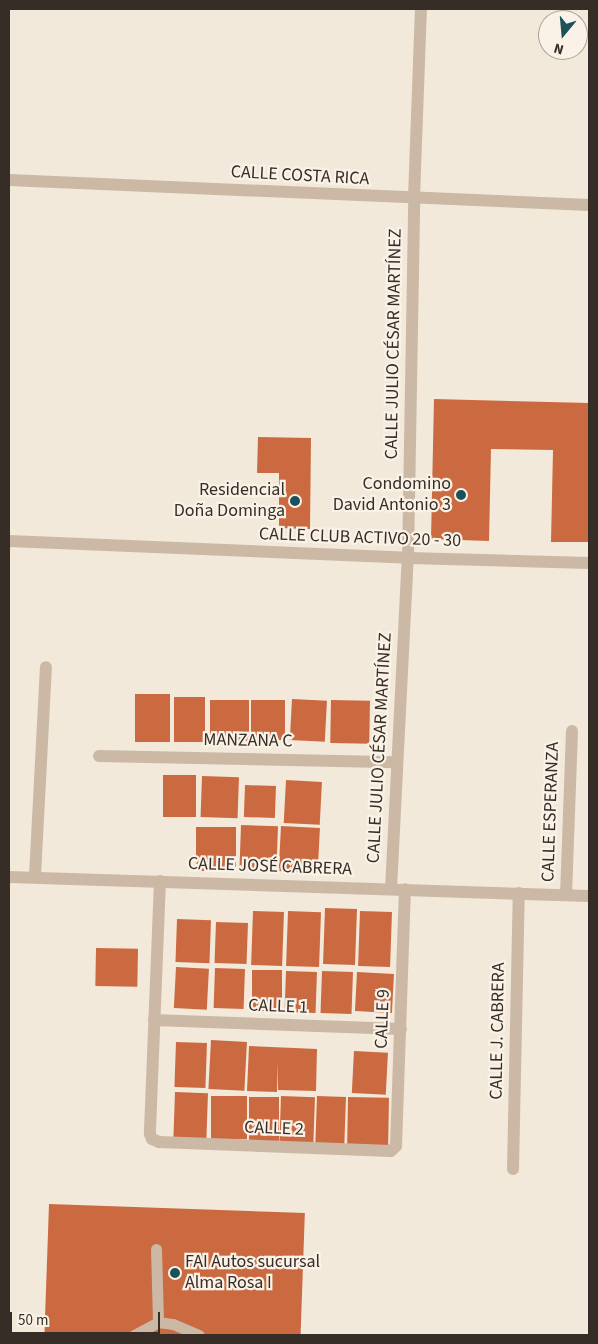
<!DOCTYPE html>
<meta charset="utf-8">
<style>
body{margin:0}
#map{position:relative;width:598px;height:1344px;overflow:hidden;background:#f3e9da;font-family:"Source Sans 3",sans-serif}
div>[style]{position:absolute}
.building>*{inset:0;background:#cb6a40;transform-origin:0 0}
.lane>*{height:11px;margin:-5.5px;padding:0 5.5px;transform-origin:5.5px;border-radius:5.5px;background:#cbb9a5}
.street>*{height:12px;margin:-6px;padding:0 6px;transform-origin:6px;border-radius:6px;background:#cbb9a5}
.dots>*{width:14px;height:14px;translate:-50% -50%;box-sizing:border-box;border:2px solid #faf2e7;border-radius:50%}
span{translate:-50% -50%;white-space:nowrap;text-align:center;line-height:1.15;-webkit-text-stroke:4.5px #faf2e7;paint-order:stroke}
.street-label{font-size:18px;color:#372d27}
.poi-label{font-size:18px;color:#372d27}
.right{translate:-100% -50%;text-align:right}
.left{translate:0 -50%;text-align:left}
.frame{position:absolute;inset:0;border:10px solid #372d27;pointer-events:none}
.north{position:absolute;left:538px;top:10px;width:50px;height:50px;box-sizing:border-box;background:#faf2e7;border:1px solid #aca39a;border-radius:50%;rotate:197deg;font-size:14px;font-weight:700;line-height:20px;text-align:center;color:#372d27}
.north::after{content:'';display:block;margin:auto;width:18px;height:22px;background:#1b525a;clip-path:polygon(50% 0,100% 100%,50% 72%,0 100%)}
.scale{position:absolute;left:10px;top:1312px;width:150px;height:22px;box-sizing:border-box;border:2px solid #372d27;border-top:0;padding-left:6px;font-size:15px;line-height:18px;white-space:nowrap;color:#372d27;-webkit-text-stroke:4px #faf2e7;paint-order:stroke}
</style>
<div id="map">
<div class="building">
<i style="clip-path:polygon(434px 399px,589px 403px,589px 542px,551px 542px,553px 450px,491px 449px,489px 541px,431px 539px)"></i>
<i style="clip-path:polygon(258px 437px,311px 438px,310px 529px,279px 528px,279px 473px,257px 473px)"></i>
<i style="left:135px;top:694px;width:35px;height:48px"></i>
<i style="left:205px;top:697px;width:45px;height:31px;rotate:90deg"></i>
<i style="left:292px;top:699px;width:35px;height:41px;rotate:3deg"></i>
<i style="left:210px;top:700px;width:39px;height:41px"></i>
<i style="left:251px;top:700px;width:34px;height:40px"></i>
<i style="left:331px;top:700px;width:39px;height:43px;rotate:1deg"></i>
<i style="left:163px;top:775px;width:33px;height:42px"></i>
<i style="left:202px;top:776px;width:37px;height:41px;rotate:2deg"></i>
<i style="left:286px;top:780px;width:36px;height:43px;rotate:3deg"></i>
<i style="left:245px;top:785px;width:31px;height:32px;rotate:2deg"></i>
<i style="left:241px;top:825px;width:37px;height:44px;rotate:2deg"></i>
<i style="left:281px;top:826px;width:39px;height:45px;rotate:3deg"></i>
<i style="left:196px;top:827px;width:40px;height:44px"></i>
<i style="left:325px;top:908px;width:32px;height:56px;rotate:2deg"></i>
<i style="left:253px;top:911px;width:31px;height:54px;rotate:2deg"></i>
<i style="left:288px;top:911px;width:33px;height:55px;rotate:2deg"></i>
<i style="left:360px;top:911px;width:32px;height:55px;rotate:2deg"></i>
<i style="left:177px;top:919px;width:34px;height:43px;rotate:2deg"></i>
<i style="left:216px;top:922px;width:32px;height:41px;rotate:2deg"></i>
<i style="left:96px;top:948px;width:42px;height:38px;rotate:1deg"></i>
<i style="left:176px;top:967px;width:33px;height:41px;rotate:3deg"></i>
<i style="left:215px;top:968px;width:30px;height:40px;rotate:2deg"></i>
<i style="left:252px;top:970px;width:30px;height:41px"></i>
<i style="left:286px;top:971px;width:31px;height:41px;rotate:2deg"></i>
<i style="left:322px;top:971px;width:31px;height:42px;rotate:2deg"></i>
<i style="left:357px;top:972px;width:37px;height:39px;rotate:3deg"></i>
<i style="left:211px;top:1040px;width:36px;height:49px;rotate:3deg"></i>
<i style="left:176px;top:1042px;width:31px;height:45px;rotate:2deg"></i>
<i style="clip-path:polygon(249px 1046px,317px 1049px,316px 1091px,278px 1090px,278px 1062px,277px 1092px,247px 1091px)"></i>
<i style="left:354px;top:1051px;width:34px;height:42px;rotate:3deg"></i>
<i style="left:175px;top:1092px;width:33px;height:49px;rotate:2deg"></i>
<i style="left:211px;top:1096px;width:36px;height:43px"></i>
<i style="left:281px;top:1096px;width:34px;height:47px;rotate:2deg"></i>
<i style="left:317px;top:1096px;width:29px;height:47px;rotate:2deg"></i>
<i style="left:249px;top:1097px;width:30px;height:45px"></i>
<i style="left:348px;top:1097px;width:41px;height:48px;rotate:1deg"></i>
<i style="left:49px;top:1204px;width:256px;height:132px;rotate:2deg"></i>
</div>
<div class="lane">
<i style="left:156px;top:1249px;width:73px;rotate:88.4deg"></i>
<i style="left:134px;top:1335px;width:27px;rotate:-28deg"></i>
<i style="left:158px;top:1322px;width:15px;rotate:8deg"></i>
<i style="left:173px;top:1324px;width:28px;rotate:23deg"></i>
</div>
<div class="street">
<i style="left:9px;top:180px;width:581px;rotate:2.47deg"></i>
<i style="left:9px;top:541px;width:399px;rotate:2.4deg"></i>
<i style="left:408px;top:558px;width:181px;rotate:1.6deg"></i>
<i style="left:99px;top:756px;width:297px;rotate:1.2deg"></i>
<i style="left:35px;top:876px;width:209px;rotate:-87deg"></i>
<i style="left:9px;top:877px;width:580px;rotate:1.88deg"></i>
<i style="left:160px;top:881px;width:253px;rotate:92.3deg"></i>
<i style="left:150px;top:1134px;width:5px;rotate:68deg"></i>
<i style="left:152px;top:1139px;width:8px;rotate:23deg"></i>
<i style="left:159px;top:1142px;width:232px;rotate:2.2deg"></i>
<i style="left:391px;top:1151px;width:7px;rotate:-45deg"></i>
<i style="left:396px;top:1146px;width:257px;rotate:-88deg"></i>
<i style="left:391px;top:889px;width:331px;rotate:-87.1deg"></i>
<i style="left:408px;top:558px;width:360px;rotate:-89deg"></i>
<i style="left:414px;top:198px;width:189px;rotate:-87.9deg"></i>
<i style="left:566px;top:895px;width:164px;rotate:-87.9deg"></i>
<i style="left:154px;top:1020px;width:247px;rotate:2.1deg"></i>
<i style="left:513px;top:1169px;width:276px;rotate:-88.8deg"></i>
</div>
<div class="dots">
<i style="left:461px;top:495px;background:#1b525a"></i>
<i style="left:295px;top:501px;background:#1b525a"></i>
<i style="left:175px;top:1273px;background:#1b525a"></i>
</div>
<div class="street-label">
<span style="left:300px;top:176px;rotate:3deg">CALLE COSTA RICA</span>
<span style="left:394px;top:344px;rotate:-89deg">CALLE JULIO CÉSAR MARTÍNEZ</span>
<span style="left:360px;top:538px;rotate:2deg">CALLE CLUB ACTIVO 20 - 30</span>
<span style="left:248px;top:741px;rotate:1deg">MANZANA C</span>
<span style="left:380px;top:748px;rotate:-87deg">CALLE JULIO CÉSAR MARTÍNEZ</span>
<span style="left:551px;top:812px;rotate:-88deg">CALLE ESPERANZA</span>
<span style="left:270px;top:867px;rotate:2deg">CALLE JOSÉ CABRERA</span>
<span style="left:278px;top:1007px;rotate:2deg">CALLE 1</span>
<span style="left:383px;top:1019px;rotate:-88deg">CALLE 9</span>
<span style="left:498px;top:1031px;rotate:-89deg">CALLE J. CABRERA</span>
<span style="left:274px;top:1129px;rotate:2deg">CALLE 2</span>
</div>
<div class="poi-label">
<span class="right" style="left:451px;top:495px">Condomino<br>David Antonio 3</span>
<span class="right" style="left:285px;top:501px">Residencial<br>Doña Dominga</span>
<span class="left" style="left:185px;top:1273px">FAI Autos sucursal<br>Alma Rosa I</span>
</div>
<div class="frame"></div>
<div class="north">N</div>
<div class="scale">50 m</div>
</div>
